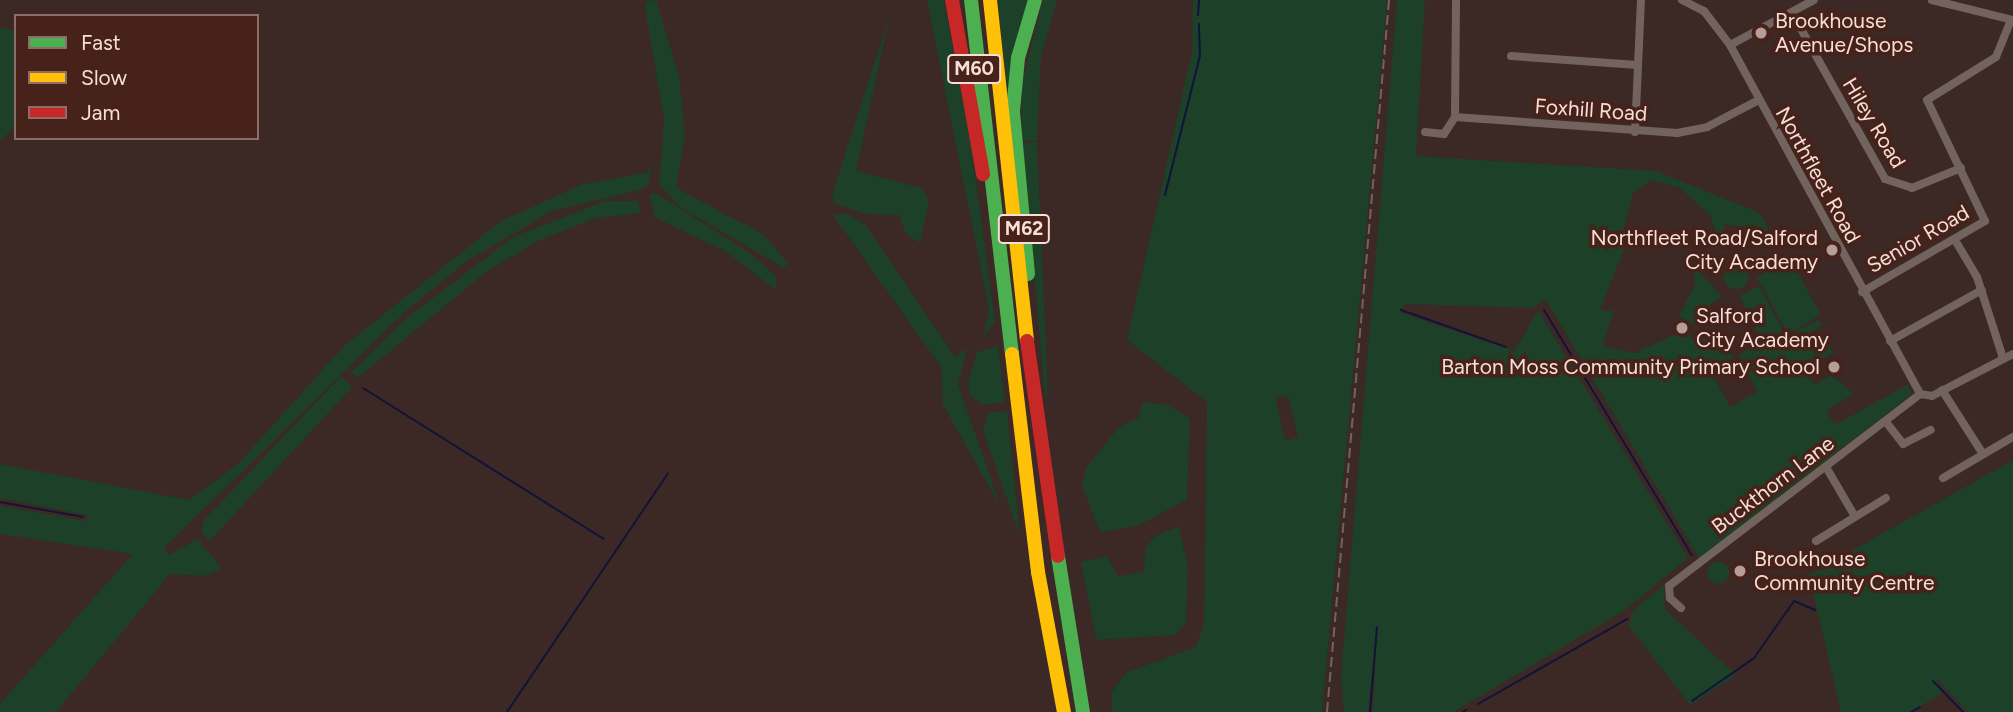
<!DOCTYPE html>
<style>
body{margin:0}
#map{position:relative;width:2013px;height:712px;overflow:hidden;background:#3c2824;font-family:Figtree,sans-serif}
div>[style]{position:absolute}
.green>*{inset:0;background:#1c4028;transform-origin:0 0}
.round{border-radius:50%}
.stream>*{height:2px;margin:-1px;padding:0 1px;transform-origin:1px;border-radius:1px;background:#12133b}
.street>*{height:8px;margin:-4px;padding:0 4px;transform-origin:4px;border-radius:4px;background:#73635f}
.fast>*{height:14px;margin:-7px;padding:0 7px;transform-origin:7px;border-radius:7px;background:#4caf50}
.slow>*{height:14px;margin:-7px;padding:0 7px;transform-origin:7px;border-radius:7px;background:#ffc107}
.jam>*{height:14px;margin:-7px;padding:0 7px;transform-origin:7px;border-radius:7px;background:#c62828}
.rail>*{height:2px;margin-top:-1px;transform-origin:0;background:repeating-linear-gradient(90deg,#72635f 0 10px,transparent 0 15px)}
.dots>*{width:19px;height:19px;translate:-50% -50%;box-sizing:border-box;border:4px solid #47221a;border-radius:50%}
span{translate:-50% -50%;white-space:nowrap;text-align:center;line-height:1.15;-webkit-text-stroke:7px #47221a;paint-order:stroke}
.shield-label span{padding:2px 5px;background:#47221a;border:2px solid;border-radius:5px;-webkit-text-stroke-width:0}
.shield-label{font-size:19px;color:#f7ded7;font-weight:700}
.poi-label{font-size:21px;color:#f7ded7}
.left{translate:0 -50%;text-align:left}
.right{translate:-100% -50%;text-align:right}
.street-label{font-size:21px;color:#f7ded7}
.legend{position:absolute;left:14px;top:14px;width:245px;height:126px;box-sizing:border-box;background:#47221a;border:2px solid #8d6d66;margin:0;padding:9px 12px;list-style:none;font-size:21px;color:#f7ded7}
.legend li{display:flex;align-items:center;gap:14px;height:35px}
.legend b{width:35px;border:2px solid #8d6d66}
</style>
<div id="map">
<div class="green">
<i style="clip-path:polygon(656px 0,679px 76px,685px 133px,676px 188px,763px 234px,788px 263px,784px 268px,680px 207px,659px 184px,664px 120px,644px 2px)"></i>
<i style="clip-path:polygon(927px 0,944px 0,971px 146px,995px 321px,983px 339px,989px 309px)"></i>
<i style="clip-path:polygon(998px 0,1029px 0,1012px 58px,1008px 108px)"></i>
<i style="clip-path:polygon(1043px 0,1057px 0,1041px 57px,1037px 140px,1021px 142px,1022px 82px)"></i>
<i style="clip-path:polygon(evenodd,1193px 0,1387px 0,1322px 712px,1112px 712px,1112px 692px,1125px 673px,1196px 647px,1204px 624px,1207px 402px,1127px 340px,1192px 52px,1193px 0,1288px 395px,1298px 437px,1285px 441px,1276px 399px,1288px 395px)"></i>
<i style="clip-path:polygon(1397px 0,1425px 0,1416px 156px,1656px 171px,1760px 213px,1772px 237px,1764px 237px,1767px 247px,1737px 246px,1745px 245px,1749px 229px,1725px 224px,1722px 239px,1730px 245px,1717px 241px,1711px 216px,1680px 188px,1651px 180px,1633px 193px,1623px 231px,1630px 234px,1600px 310px,1614px 311px,1602px 346px,1635px 353px,1678px 333px,1688px 321px,1678px 317px,1695px 285px,1693px 265px,1722px 297px,1709px 305px,1713px 313px,1686px 328px,1693px 341px,1713px 336px,1718px 328px,1734px 358px,1712px 374px,1730px 407px,1757px 392px,1739px 356px,1761px 339px,1740px 296px,1759px 286px,1786px 336px,1819px 320px,1822px 326px,1800px 338px,1806px 349px,1826px 339px,1833px 353px,1805px 368px,1814px 385px,1832px 375px,1854px 394px,1826px 410px,1835px 425px,1907px 385px,1912px 394px,1699px 558px,1546px 300px,1531px 308px,1405px 304px,1399px 312px,1514px 351px,1538px 310px,1688px 558px,1624px 611px,1453px 712px,1373px 712px,1377px 625px,1368px 712px,1344px 712px,1341px 677px)"></i>
<i style="clip-path:polygon(890px 14px,856px 171px,922px 188px,929px 202px,920px 243px,906px 234px,899px 215px,865px 214px,834px 203px,832px 195px)"></i>
<i style="clip-path:polygon(0 28px,16px 30px,16px 125px,0 141px)"></i>
<i style="clip-path:polygon(1037px 141px,1048px 395px,1045px 397px,1023px 144px)"></i>
<i style="clip-path:polygon(652px 164px,649px 184px,640px 190px,552px 211px,467px 261px,407px 310px,164px 548px,169px 555px,198px 539px,222px 569px,204px 576px,170px 574px,56px 712px,0 712px,0 704px,133px 554px,0 534px,0 506px,86px 521px,87px 515px,0 498px,0 464px,189px 500px,237px 465px,344px 346px,501px 221px,583px 184px,646px 173px)"></i>
<i style="clip-path:polygon(656px 193px,751px 254px,776px 277px,776px 290px,725px 251px,654px 217px,650px 194px)"></i>
<i style="clip-path:polygon(605px 201px,638px 201px,640px 213px,596px 218px,538px 241px,486px 272px,359px 377px,351px 372px,409px 316px,513px 237px)"></i>
<i style="clip-path:polygon(845px 213px,865px 224px,955px 357px,967px 348px,958px 384px,1001px 508px,943px 405px,941px 367px,833px 215px)"></i>
<i style="left:1790px;top:259px;width:64px;height:38px;rotate:61deg"></i>
<i class="round" style="left:1724px;top:265px;width:24px;height:24px"></i>
<i style="clip-path:polygon(998px 346px,1005px 402px,982px 405px,970px 395px,968px 382px,977px 352px)"></i>
<i style="clip-path:polygon(341px 376px,352px 387px,209px 542px,201px 531px,204px 520px)"></i>
<i style="clip-path:polygon(1143px 402px,1168px 405px,1190px 419px,1187px 499px,1138px 526px,1100px 532px,1082px 486px,1086px 468px,1118px 428px,1138px 418px)"></i>
<i style="clip-path:polygon(989px 412px,1007px 412px,1020px 537px,983px 430px)"></i>
<i style="clip-path:polygon(2013px 460px,2013px 712px,1968px 712px,1936px 678px,1942px 693px,1911px 712px,1841px 712px,1809px 575px)"></i>
<i style="clip-path:polygon(1179px 526px,1188px 569px,1186px 623px,1175px 635px,1096px 640px,1081px 562px,1107px 556px,1118px 576px,1144px 572px,1145px 549px,1155px 536px)"></i>
<i class="round" style="left:1707px;top:562px;width:22px;height:22px"></i>
<i style="clip-path:polygon(1664px 585px,1665px 609px,1736px 675px,1690px 705px,1629px 626px,1633px 610px)"></i>
</div>
<div class="stream">
<i style="left:1198px;top:15px;width:15px;rotate:-86deg"></i>
<i style="left:1165px;top:195px;width:143px;rotate:-75.9deg"></i>
<i style="left:1200px;top:56px;width:32px;rotate:-92deg"></i>
<i style="left:1401px;top:310px;width:111px;rotate:19.4deg"></i>
<i style="left:1544px;top:310px;width:286px;rotate:58.9deg"></i>
<i style="left:363px;top:388px;width:284px;rotate:32.1deg"></i>
<i style="left:0;top:502px;width:84px;rotate:10.2deg"></i>
<i style="left:1933px;top:681px;width:43px;rotate:45.9deg"></i>
<i style="left:1692px;top:701px;width:75px;rotate:-34.7deg"></i>
<i style="left:1754px;top:658px;width:70px;rotate:-54.9deg"></i>
<i style="left:1794px;top:601px;width:23px;rotate:23deg"></i>
<i style="left:1478px;top:704px;width:172px;rotate:-29.7deg"></i>
<i style="left:507px;top:712px;width:288px;rotate:-56deg"></i>
<i style="left:1370px;top:712px;width:85px;rotate:-85.3deg"></i>
<i style="left:1463px;top:712px;width:4px;rotate:-34deg"></i>
<i style="left:1911px;top:712px;width:10px;rotate:-29deg"></i>
</div>
<div class="street">
<i style="left:1682px;top:0;width:25px;rotate:27deg"></i>
<i style="left:1704px;top:11px;width:43px;rotate:52.6deg"></i>
<i style="left:1932px;top:0;width:83px;rotate:13.9deg"></i>
<i style="left:1792px;top:13px;width:190px;rotate:60.7deg"></i>
<i style="left:1885px;top:179px;width:28px;rotate:18deg"></i>
<i style="left:1912px;top:188px;width:53px;rotate:-22.2deg"></i>
<i style="left:1730px;top:45px;width:397px;rotate:61.4deg"></i>
<i style="left:1730px;top:45px;width:95px;rotate:-28.2deg"></i>
<i style="left:1511px;top:56px;width:127px;rotate:4.1deg"></i>
<i style="left:1455px;top:117px;width:117px;rotate:-89.5deg"></i>
<i style="left:1425px;top:132px;width:19px;rotate:6deg"></i>
<i style="left:1444px;top:134px;width:20px;rotate:-57deg"></i>
<i style="left:1455px;top:117px;width:223px;rotate:4.1deg"></i>
<i style="left:1677px;top:133px;width:31px;rotate:-11deg"></i>
<i style="left:1707px;top:127px;width:56px;rotate:-27.5deg"></i>
<i style="left:1635px;top:132px;width:132px;rotate:-87.4deg"></i>
<i style="left:1955px;top:240px;width:43px;rotate:59.3deg"></i>
<i style="left:1977px;top:277px;width:85px;rotate:72.2deg"></i>
<i style="left:1862px;top:292px;width:142px;rotate:-30deg"></i>
<i style="left:1985px;top:221px;width:134px;rotate:-115.6deg"></i>
<i style="left:1927px;top:100px;width:81px;rotate:-31.9deg"></i>
<i style="left:1996px;top:57px;width:40px;rotate:-68deg"></i>
<i style="left:1890px;top:341px;width:105px;rotate:-29deg"></i>
<i style="left:1942px;top:390px;width:76px;rotate:57.4deg"></i>
<i style="left:1920px;top:394px;width:12px;rotate:9deg"></i>
<i style="left:1932px;top:396px;width:91px;rotate:-27.4deg"></i>
<i style="left:1886px;top:422px;width:28px;rotate:52deg"></i>
<i style="left:1903px;top:444px;width:31px;rotate:-27deg"></i>
<i style="left:1826px;top:467px;width:56px;rotate:59.7deg"></i>
<i style="left:1943px;top:478px;width:81px;rotate:-30.4deg"></i>
<i style="left:1816px;top:541px;width:82px;rotate:-31.6deg"></i>
<i style="left:1681px;top:608px;width:15px;rotate:-138deg"></i>
<i style="left:1670px;top:598px;width:12px;rotate:-95deg"></i>
<i style="left:1669px;top:586px;width:316px;rotate:-37.4deg"></i>
</div>
<div class="fast">
<i style="left:971px;top:0;width:356px;rotate:83.4deg"></i>
<i style="left:1028px;top:274px;width:164px;rotate:-95.3deg"></i>
<i style="left:1013px;top:111px;width:53px;rotate:-84.6deg"></i>
<i style="left:1018px;top:58px;width:60px;rotate:-73.7deg"></i>
<i style="left:1058px;top:556px;width:158px;rotate:80.9deg"></i>
</div>
<div class="slow">
<i style="left:990px;top:0;width:343px;rotate:83.8deg"></i>
<i style="left:1012px;top:354px;width:220px;rotate:83.2deg"></i>
<i style="left:1038px;top:572px;width:142px;rotate:79.5deg"></i>
</div>
<div class="jam">
<i style="left:952px;top:0;width:177px;rotate:79.9deg"></i>
<i style="left:1027px;top:341px;width:217px;rotate:81.8deg"></i>
</div>
<div class="rail">
<i style="left:1327px;top:712px;width:715px;rotate:-85.02deg"></i>
</div>
<div class="dots">
<i style="left:1761px;top:33px;background:#b69e98"></i>
<i style="left:1832px;top:250px;background:#b69e98"></i>
<i style="left:1682px;top:328px;background:#b69e98"></i>
<i style="left:1834px;top:367px;background:#b69e98"></i>
<i style="left:1740px;top:571px;background:#b69e98"></i>
</div>
<div class="shield-label">
<span style="left:974px;top:69px">M60</span>
<span style="left:1024px;top:229px">M62</span>
</div>
<div class="poi-label">
<span class="left" style="left:1775px;top:33px">Brookhouse<br>Avenue/Shops</span>
<span class="right" style="left:1818px;top:250px">Northfleet Road/Salford<br>City Academy</span>
<span class="left" style="left:1696px;top:328px">Salford<br>City Academy</span>
<span class="right" style="left:1820px;top:367px">Barton Moss Community Primary School</span>
<span class="left" style="left:1754px;top:571px">Brookhouse<br>Community Centre</span>
</div>
<div class="street-label">
<span style="left:1591px;top:110px;rotate:4deg">Foxhill Road</span>
<span style="left:1874px;top:123px;rotate:59deg">Hiley Road</span>
<span style="left:1818px;top:175px;rotate:61deg">Northfleet Road</span>
<span style="left:1918px;top:239px;rotate:-30deg">Senior Road</span>
<span style="left:1773px;top:485px;rotate:-37deg">Buckthorn Lane</span>
</div>
<ul class="legend">
<li><b style="height:9px;background:#4caf50"></b>Fast</li>
<li><b style="height:9px;background:#ffc107"></b>Slow</li>
<li><b style="height:9px;background:#c62828"></b>Jam</li>
</ul>
</div>
